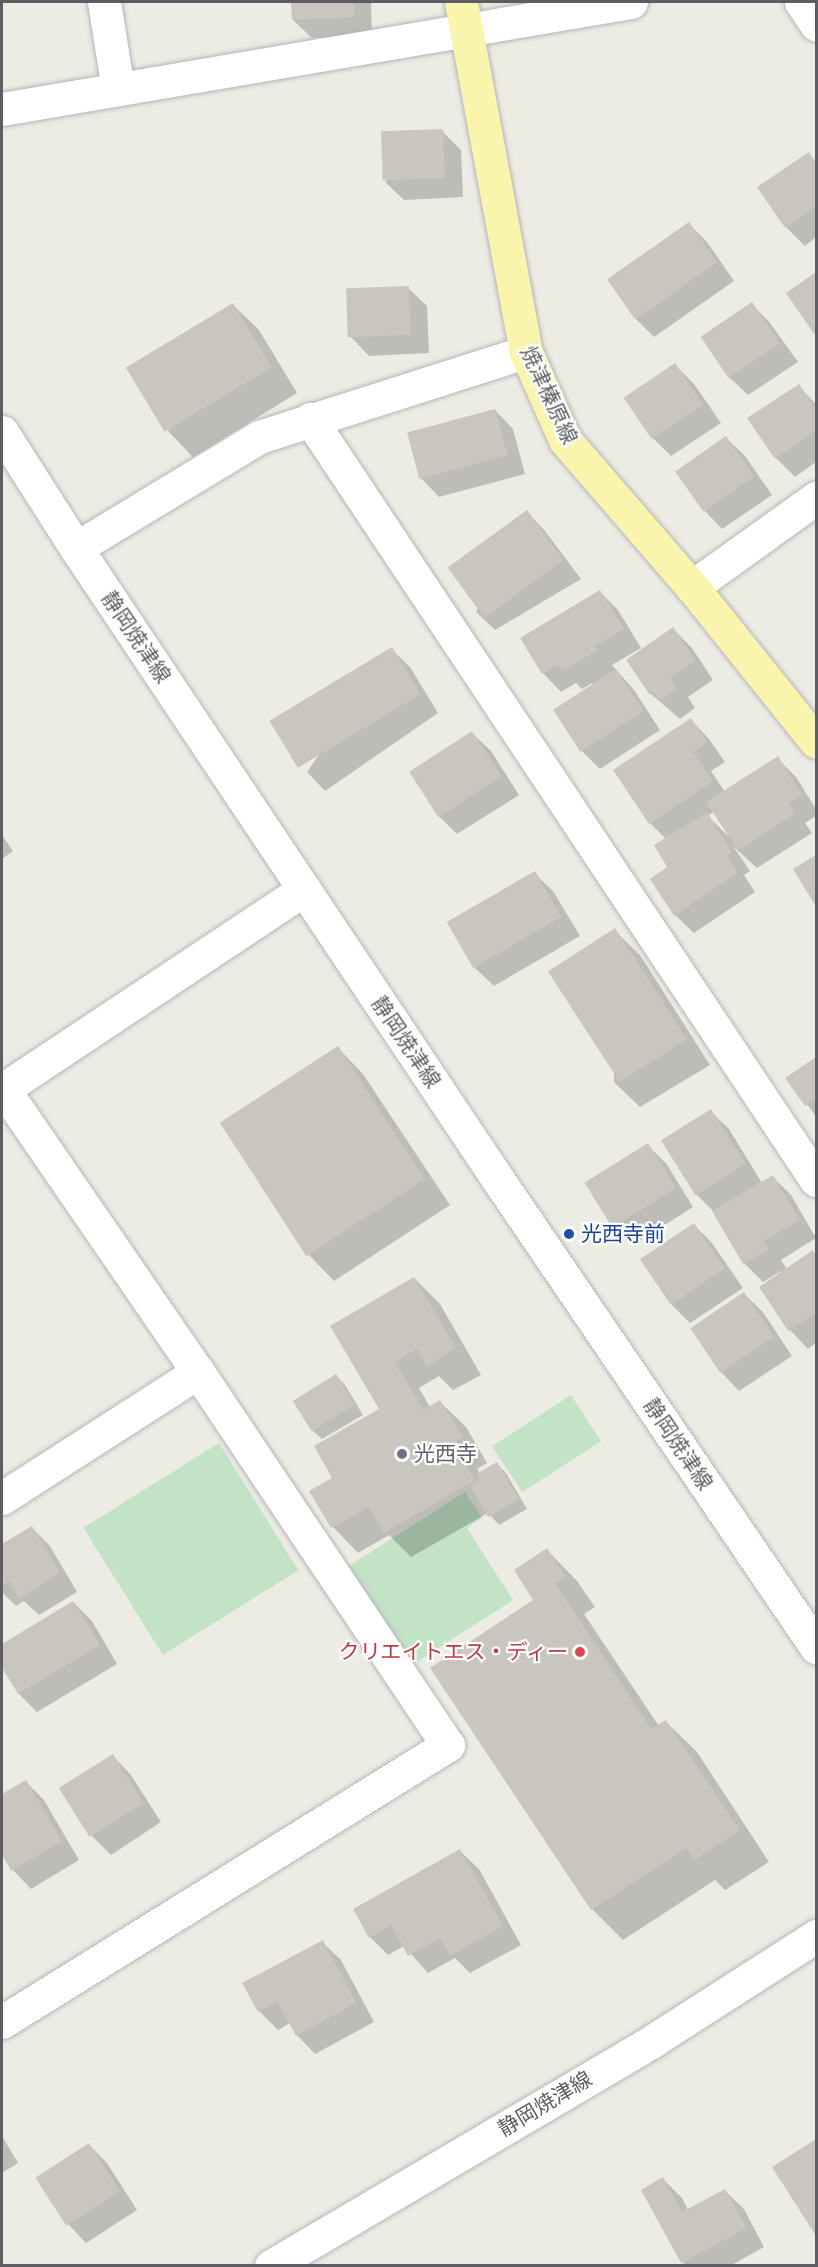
<!DOCTYPE html>
<meta charset="utf-8">
<style>
body{margin:0}
#map{position:relative;width:818px;height:2267px;overflow:hidden;background:#edece4;font-family:Signika,"Noto Sans JP",sans-serif}
div>[style]{position:absolute}
.green>*{inset:0;background:#c2e3c6;transform-origin:0 0}
.shadow>*{inset:0;background:#0003}
.building>*{inset:0;background:#c9c6c0;transform-origin:0 0}
.roads{filter:drop-shadow(0 0 2px #b4b6ba) drop-shadow(0 0 2px #b4b6ba)}
.minor>*{height:33px;margin:-16.5px;padding:0 16.5px;transform-origin:16.5px;border-radius:16.5px;background:#fff}
.tertiary>*{height:33px;margin:-16.5px;padding:0 16.5px;transform-origin:16.5px;border-radius:16.5px;background:#fff}
.secondary>*{height:33px;margin:-16.5px;padding:0 16.5px;transform-origin:16.5px;border-radius:16.5px;background:#fff}
.primary>*{height:33px;margin:-16.5px;padding:0 16.5px;transform-origin:16.5px;border-radius:16.5px;background:#f9f5ad}
.dots>*{width:16px;height:16px;translate:-50% -50%;box-sizing:border-box;border:3px solid #fff;border-radius:50%}
span{translate:-50% -50%;white-space:nowrap;text-align:center;line-height:1.15;-webkit-text-stroke:4.5px #fff;paint-order:stroke}
.street-label{font-size:21px;color:#5c5e63}
.transit-label{font-size:21px;color:#164399}
.left{translate:0 -50%;text-align:left}
.worship-label{font-size:21px;color:#5b616d}
.health-label{font-size:21px;color:#be3a42}
.right{translate:-100% -50%;text-align:right}
.frame{position:absolute;inset:0;border:3px solid #5c5e63;pointer-events:none}
</style>
<div id="map">
<div class="green">
<i style="left:571px;top:1395px;width:55px;height:94px;rotate:57deg"></i>
<i style="left:219px;top:1443px;width:150px;height:160px;rotate:58deg"></i>
<i style="clip-path:polygon(465px 1492px,482px 1518px,467px 1528px,513px 1600px,412px 1665px,349px 1566px)"></i>
</div>
<div class="shadow">
<i style="clip-path:polygon(293px 2px,371px 2px,372px 35px,312px 38px,293px 20px)"></i>
<i style="clip-path:polygon(442px 131px,461px 150px,463px 197px,404px 200px,385px 182px)"></i>
<i style="clip-path:polygon(809px 154px,816px 162px,816px 237px,805px 246px,786px 227px)"></i>
<i style="clip-path:polygon(689px 224px,707px 242px,734px 281px,654px 337px,636px 319px)"></i>
<i style="clip-path:polygon(816px 274px,816px 334px,788px 293px)"></i>
<i style="clip-path:polygon(408px 288px,427px 306px,429px 353px,369px 356px,351px 337px)"></i>
<i style="clip-path:polygon(752px 304px,770px 323px,798px 362px,748px 395px,729px 377px)"></i>
<i style="clip-path:polygon(233px 305px,259px 330px,297px 393px,193px 457px,168px 431px)"></i>
<i style="clip-path:polygon(675px 365px,694px 384px,721px 423px,671px 456px,653px 438px)"></i>
<i style="clip-path:polygon(798px 386px,816px 404px,816px 462px,795px 477px,776px 458px)"></i>
<i style="clip-path:polygon(495px 410px,513px 429px,525px 474px,439px 497px,421px 478px)"></i>
<i style="clip-path:polygon(726px 438px,745px 456px,772px 495px,722px 529px,704px 510px)"></i>
<i style="clip-path:polygon(527px 512px,545px 531px,581px 579px,495px 630px,476px 612px)"></i>
<i style="clip-path:polygon(600px 592px,618px 610px,641px 648px,612px 665px,634px 690px,660px 730px,600px 769px,581px 750px,555px 710px,593px 685px,592px 683px,582px 689px,576px 683px,561px 692px,543px 673px)"></i>
<i style="clip-path:polygon(673px 629px,692px 648px,713px 680px,688px 697px,695px 708px,680px 719px,651px 694px)"></i>
<i style="clip-path:polygon(391px 649px,410px 667px,438px 713px,325px 791px,307px 772px)"></i>
<i style="clip-path:polygon(evenodd,691px 720px,709px 739px,725px 762px,711px 771px,725px 792px,777px 758px,796px 777px,816px 809px,816px 816px,805px 823px,812px 833px,757px 868px,733px 846px,750px 871px,744px 875px,755px 892px,694px 933px,675px 915px,666px 839px,650px 823px,691px 720px,714px 811px,729px 837px,708px 816px,714px 811px)"></i>
<i style="clip-path:polygon(472px 733px,491px 751px,519px 795px,457px 834px,438px 815px)"></i>
<i style="clip-path:polygon(2px 835px,13px 851px,2px 859px)"></i>
<i style="clip-path:polygon(816px 856px,816px 904px,795px 870px)"></i>
<i style="clip-path:polygon(534px 873px,553px 891px,580px 936px,494px 986px,475px 968px)"></i>
<i style="clip-path:polygon(614px 930px,640px 955px,710px 1065px,640px 1107px,614px 1082px)"></i>
<i style="clip-path:polygon(338px 1048px,363px 1074px,450px 1205px,334px 1281px,309px 1255px,223px 1124px)"></i>
<i style="clip-path:polygon(816px 1059px,816px 1114px,815px 1115px,788px 1078px)"></i>
<i style="clip-path:polygon(710px 1111px,729px 1129px,762px 1183px,773px 1177px,791px 1195px,816px 1238px,781px 1260px,787px 1269px,812px 1252px,816px 1256px,816px 1343px,808px 1349px,790px 1330px,761px 1288px,782px 1273px,781px 1271px,763px 1282px,744px 1263px,714px 1212px,695px 1193px)"></i>
<i style="clip-path:polygon(647px 1145px,666px 1163px,693px 1207px,633px 1245px,614px 1227px)"></i>
<i style="clip-path:polygon(694px 1225px,712px 1243px,743px 1288px,690px 1323px,672px 1305px)"></i>
<i style="clip-path:polygon(414px 1278px,440px 1304px,481px 1375px,453px 1390px,439px 1376px,419px 1388px,430px 1407px,440px 1402px,466px 1427px,487px 1463px,477px 1469px,480px 1473px,497px 1464px,506px 1473px,527px 1509px,499px 1525px,488px 1513px,411px 1557px,389px 1535px,358px 1553px,333px 1527px,311px 1492px,334px 1478px,381px 1409px)"></i>
<i style="clip-path:polygon(744px 1294px,763px 1312px,792px 1356px,739px 1391px,721px 1372px,692px 1329px)"></i>
<i style="clip-path:polygon(336px 1375px,345px 1385px,363px 1415px,322px 1439px,312px 1430px)"></i>
<i style="clip-path:polygon(32px 1528px,50px 1546px,77px 1592px,39px 1615px,24px 1601px,16px 1606px,2px 1592px,2px 1546px)"></i>
<i style="clip-path:polygon(547px 1550px,577px 1581px,595px 1607px,584px 1614px,659px 1726px,666px 1722px,697px 1752px,769px 1862px,725px 1890px,715px 1880px,623px 1940px,592px 1909px,432px 1669px,535px 1600px)"></i>
<i style="clip-path:polygon(73px 1602px,92px 1621px,117px 1664px,37px 1712px,19px 1694px,2px 1665px,2px 1646px)"></i>
<i style="clip-path:polygon(113px 1756px,131px 1775px,161px 1822px,111px 1855px,92px 1836px,62px 1789px)"></i>
<i style="clip-path:polygon(26px 1782px,44px 1800px,79px 1860px,31px 1889px,13px 1870px,2px 1851px,2px 1796px)"></i>
<i style="clip-path:polygon(460px 1851px,479px 1869px,521px 1945px,470px 1973px,455px 1958px,428px 1973px,404px 1946px,388px 1955px,370px 1937px)"></i>
<i style="clip-path:polygon(322px 1942px,341px 1960px,374px 2022px,315px 2054px,297px 2035px,290px 2023px,278px 2030px,259px 2011px)"></i>
<i style="clip-path:polygon(2px 2136px,18px 2163px,2px 2173px)"></i>
<i style="clip-path:polygon(816px 2140px,816px 2233px,774px 2168px)"></i>
<i style="clip-path:polygon(89px 2145px,107px 2163px,137px 2210px,86px 2243px,68px 2224px)"></i>
<i style="clip-path:polygon(663px 2179px,682px 2198px,688px 2210px,725px 2191px,744px 2209px,764px 2247px,730px 2266px,685px 2266px,643px 2190px)"></i>
</div>
<div class="building">
<i style="clip-path:polygon(291px 2px,354px 2px,354px 17px,292px 20px)"></i>
<i style="left:443px;top:129px;width:49px;height:62px;rotate:88deg"></i>
<i style="clip-path:polygon(809px 152px,816px 164px,816px 206px,785px 228px,757px 187px)"></i>
<i style="left:689px;top:222px;width:49px;height:100px;rotate:55deg"></i>
<i style="clip-path:polygon(816px 272px,816px 332px,814px 334px,786px 293px)"></i>
<i style="left:409px;top:286px;width:49px;height:63px;rotate:88deg"></i>
<i style="left:752px;top:302px;width:50px;height:62px;rotate:56deg"></i>
<i style="left:233px;top:303px;width:75px;height:125px;rotate:59deg"></i>
<i style="left:675px;top:363px;width:50px;height:62px;rotate:56deg"></i>
<i style="clip-path:polygon(799px 384px,816px 409px,816px 431px,775px 459px,747px 418px)"></i>
<i style="left:495px;top:409px;width:48px;height:91px;rotate:75deg"></i>
<i style="left:726px;top:436px;width:49px;height:62px;rotate:55deg"></i>
<i style="left:527px;top:510px;width:62px;height:98px;rotate:54deg"></i>
<i style="clip-path:polygon(600px 590px,624px 629px,594px 646px,598px 650px,562px 671px,558px 664px,542px 674px,520px 638px)"></i>
<i style="clip-path:polygon(673px 627px,696px 660px,670px 678px,677px 689px,660px 701px,653px 692px,650px 695px,626px 660px)"></i>
<i style="left:392px;top:647px;width:55px;height:143px;rotate:59deg"></i>
<i style="left:616px;top:669px;width:50px;height:75px;rotate:57deg"></i>
<i style="clip-path:polygon(691px 718px,707px 742px,693px 752px,713px 781px,649px 824px,613px 770px)"></i>
<i style="left:472px;top:731px;width:54px;height:75px;rotate:57deg"></i>
<i style="clip-path:polygon(778px 756px,802px 795px,788px 804px,795px 814px,738px 850px,706px 802px)"></i>
<i style="clip-path:polygon(707px 812px,732px 852px,727px 856px,738px 873px,674px 916px,650px 879px,667px 867px,654px 845px)"></i>
<i style="clip-path:polygon(816px 855px,816px 907px,793px 869px)"></i>
<i style="left:535px;top:871px;width:53px;height:102px;rotate:60deg"></i>
<i style="left:615px;top:928px;width:132px;height:80px;rotate:57deg"></i>
<i style="left:338px;top:1046px;width:159px;height:141px;rotate:57deg"></i>
<i style="clip-path:polygon(816px 1057px,816px 1098px,805px 1106px,785px 1078px)"></i>
<i style="left:711px;top:1109px;width:65px;height:59px;rotate:58deg"></i>
<i style="left:648px;top:1143px;width:53px;height:75px;rotate:58deg"></i>
<i style="clip-path:polygon(773px 1175px,800px 1220px,764px 1241px,769px 1249px,743px 1264px,712px 1211px)"></i>
<i style="left:694px;top:1223px;width:55px;height:65px;rotate:56deg"></i>
<i style="clip-path:polygon(813px 1250px,816px 1256px,816px 1313px,788px 1331px,759px 1287px)"></i>
<i style="clip-path:polygon(414px 1277px,456px 1348px,427px 1366px,417px 1349px,395px 1362px,423px 1410px,440px 1400px,463px 1437px,453px 1443px,475px 1480px,384px 1533px,369px 1507px,331px 1528px,309px 1491px,332px 1478px,314px 1446px,379px 1409px,330px 1326px)"></i>
<i style="left:744px;top:1292px;width:54px;height:65px;rotate:56deg"></i>
<i style="left:336px;top:1374px;width:36px;height:51px;rotate:58deg"></i>
<i style="clip-path:polygon(497px 1462px,519px 1499px,488px 1517px,470px 1486px,479px 1480px,476px 1474px)"></i>
<i style="clip-path:polygon(32px 1526px,60px 1573px,19px 1598px,9px 1581px,2px 1586px,2px 1544px)"></i>
<i style="clip-path:polygon(547px 1548px,565px 1576px,555px 1583px,651px 1729px,666px 1720px,740px 1830px,694px 1860px,686px 1848px,591px 1910px,430px 1668px,533px 1600px,514px 1570px)"></i>
<i style="clip-path:polygon(73px 1601px,100px 1645px,18px 1694px,2px 1668px,2px 1644px)"></i>
<i style="left:113px;top:1754px;width:58px;height:64px;rotate:58deg"></i>
<i style="clip-path:polygon(26px 1780px,62px 1841px,11px 1871px,2px 1854px,2px 1794px)"></i>
<i style="clip-path:polygon(460px 1849px,503px 1926px,450px 1956px,440px 1938px,408px 1956px,391px 1925px,369px 1938px,353px 1909px)"></i>
<i style="clip-path:polygon(323px 1940px,356px 2003px,296px 2036px,277px 2001px,258px 2012px,242px 1983px)"></i>
<i style="clip-path:polygon(816px 2139px,816px 2236px,772px 2167px)"></i>
<i style="left:89px;top:2143px;width:57px;height:64px;rotate:57deg"></i>
<i style="clip-path:polygon(663px 2177px,682px 2212px,725px 2189px,747px 2228px,681px 2263px,641px 2190px)"></i>
</div>
<div class="roads">
<div class="minor">
<i style="left:104px;top:2px;width:88px;rotate:80.9deg"></i>
<i style="left:801px;top:2px;width:27px;rotate:56deg"></i>
<i style="left:310px;top:419px;width:914px;rotate:56.38deg"></i>
<i style="left:76px;top:548px;width:214px;rotate:-31.2deg"></i>
<i style="left:259px;top:437px;width:280px;rotate:-17.7deg"></i>
<i style="left:692px;top:587px;width:153px;rotate:-35.7deg"></i>
<i style="left:2px;top:1087px;width:346px;rotate:55.5deg"></i>
<i style="left:198px;top:1372px;width:449px;rotate:56.2deg"></i>
<i style="left:448px;top:1745px;width:525px;rotate:148.16deg"></i>
<i style="left:2px;top:1090px;width:363px;rotate:-33.6deg"></i>
<i style="left:2px;top:1498px;width:233px;rotate:-32.7deg"></i>
</div>
<div class="tertiary">
<i style="left:2px;top:109px;width:638px;rotate:-9.65deg"></i>
</div>
<div class="secondary">
<i style="left:2px;top:432px;width:138px;rotate:57.5deg"></i>
<i style="left:76px;top:548px;width:761px;rotate:56.25deg"></i>
<i style="left:499px;top:1181px;width:564px;rotate:55.77deg"></i>
<i style="left:271px;top:2266px;width:445px;rotate:-30.5deg"></i>
<i style="left:654px;top:2040px;width:193px;rotate:-32.7deg"></i>
</div>
<div class="primary">
<i style="left:461px;top:2px;width:356px;rotate:79.5deg"></i>
<i style="left:526px;top:352px;width:96px;rotate:66.1deg"></i>
<i style="left:565px;top:440px;width:194px;rotate:49.2deg"></i>
<i style="left:692px;top:587px;width:198px;rotate:51.3deg"></i>
</div>
</div>
<div class="dots">
<i style="left:569px;top:1234px;background:#1a4fb4"></i>
<i style="left:402px;top:1454px;background:#6b7280"></i>
<i style="left:580px;top:1652px;background:#e0444e"></i>
</div>
<div class="street-label">
<span style="left:549px;top:395px;rotate:65deg">焼津榛原線</span>
<span style="left:136px;top:637px;rotate:56deg">静岡焼津線</span>
<span style="left:406px;top:1042px;rotate:56deg">静岡焼津線</span>
<span style="left:678px;top:1444px;rotate:56deg">静岡焼津線</span>
<span style="left:545px;top:2104px;rotate:-31deg">静岡焼津線</span>
</div>
<div class="transit-label">
<span class="left" style="left:581px;top:1234px">光西寺前</span>
</div>
<div class="worship-label">
<span class="left" style="left:414px;top:1454px">光西寺</span>
</div>
<div class="health-label">
<span class="right" style="left:568px;top:1652px">クリエイトエス・ディー</span>
</div>
<div class="frame"></div>
</div>
